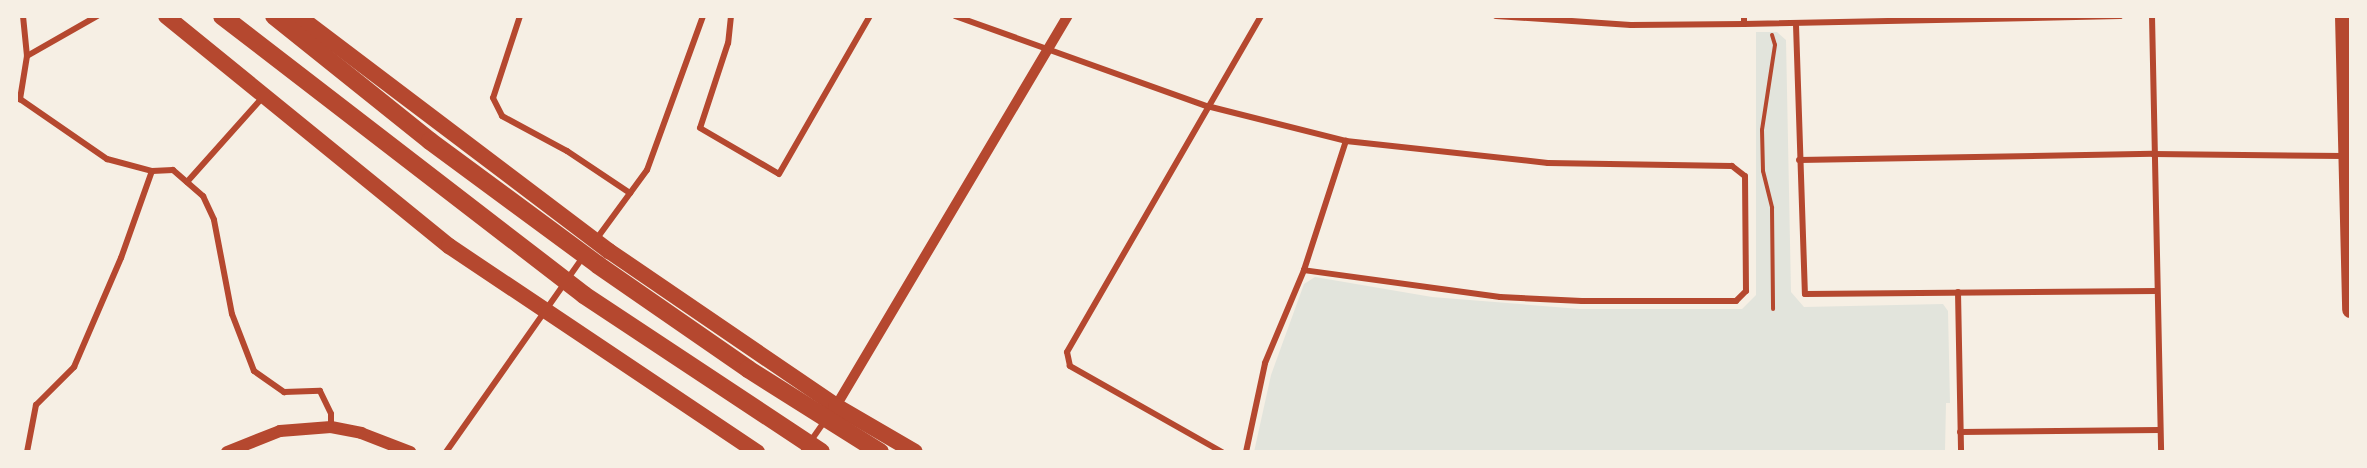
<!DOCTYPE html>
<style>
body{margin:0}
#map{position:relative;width:2367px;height:468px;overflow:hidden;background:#f6efe4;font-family:Overpass,sans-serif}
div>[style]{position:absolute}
.green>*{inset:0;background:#e2e4dc}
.path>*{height:4px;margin:-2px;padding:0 2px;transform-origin:2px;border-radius:2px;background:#b5482f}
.minor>*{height:6px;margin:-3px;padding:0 3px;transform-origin:3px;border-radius:3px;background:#b5482f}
.tertiary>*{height:10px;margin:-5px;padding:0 5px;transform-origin:5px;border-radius:5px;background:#b5482f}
.secondary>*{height:12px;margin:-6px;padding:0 6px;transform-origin:6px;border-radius:6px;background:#b5482f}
.trunk>*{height:16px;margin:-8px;padding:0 8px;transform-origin:8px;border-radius:8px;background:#b5482f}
.motorway>*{height:18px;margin:-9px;padding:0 9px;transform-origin:9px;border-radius:9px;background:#b5482f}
span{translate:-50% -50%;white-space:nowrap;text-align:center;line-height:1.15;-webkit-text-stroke:4.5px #f6efe4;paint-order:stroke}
.frame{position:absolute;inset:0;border:18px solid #f6efe4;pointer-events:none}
</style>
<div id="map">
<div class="green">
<i style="clip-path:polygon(1756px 32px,1777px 32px,1786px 40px,1791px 292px,1804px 307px,1943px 304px,1948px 311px,1950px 403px,1946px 403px,1945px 451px,1254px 452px,1271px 375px,1304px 284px,1315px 277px,1432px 297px,1580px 309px,1742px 309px,1756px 295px)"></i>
</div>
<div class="path">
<i style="left:1772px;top:35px;width:10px;rotate:73deg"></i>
<i style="left:1775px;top:45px;width:86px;rotate:98.7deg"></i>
<i style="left:1762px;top:130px;width:41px;rotate:88.6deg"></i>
<i style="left:1763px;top:171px;width:38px;rotate:76deg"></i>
<i style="left:1772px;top:208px;width:101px;rotate:89.4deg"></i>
</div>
<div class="minor">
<i style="left:23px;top:16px;width:40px;rotate:84.3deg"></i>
<i style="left:27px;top:56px;width:44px;rotate:99.2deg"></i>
<i style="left:20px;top:99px;width:106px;rotate:34.6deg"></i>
<i style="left:107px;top:159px;width:47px;rotate:14.9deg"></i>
<i style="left:152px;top:171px;width:21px;rotate:-3deg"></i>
<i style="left:173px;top:170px;width:40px;rotate:41deg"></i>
<i style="left:203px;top:196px;width:26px;rotate:65deg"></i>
<i style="left:214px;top:220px;width:96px;rotate:79.2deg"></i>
<i style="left:232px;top:314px;width:61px;rotate:68.9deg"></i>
<i style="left:254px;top:371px;width:37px;rotate:35deg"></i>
<i style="left:284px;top:392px;width:36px;rotate:-2deg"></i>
<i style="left:320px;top:391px;width:25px;rotate:64deg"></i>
<i style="left:331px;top:414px;width:13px;rotate:90deg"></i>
<i style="left:520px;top:16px;width:86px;rotate:108.2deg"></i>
<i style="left:493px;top:98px;width:20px;rotate:63deg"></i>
<i style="left:502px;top:116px;width:74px;rotate:28.3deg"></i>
<i style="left:567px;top:151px;width:76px;rotate:33.7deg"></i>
<i style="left:731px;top:16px;width:27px;rotate:96deg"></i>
<i style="left:728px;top:43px;width:89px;rotate:108.2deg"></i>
<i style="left:700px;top:128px;width:91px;rotate:30.2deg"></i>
<i style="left:779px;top:174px;width:182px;rotate:-60.1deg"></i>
<i style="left:955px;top:16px;width:268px;rotate:19.7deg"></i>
<i style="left:1207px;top:106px;width:143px;rotate:14.1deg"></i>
<i style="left:1346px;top:141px;width:203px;rotate:6.2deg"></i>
<i style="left:1548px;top:163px;width:184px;rotate:0.9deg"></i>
<i style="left:1732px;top:166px;width:16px;rotate:38deg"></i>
<i style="left:1745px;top:176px;width:115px;rotate:89.5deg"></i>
<i style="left:1746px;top:291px;width:14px;rotate:135deg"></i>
<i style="left:1736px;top:301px;width:154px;rotate:180deg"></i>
<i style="left:1582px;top:301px;width:82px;rotate:-177.2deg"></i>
<i style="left:1500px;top:297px;width:198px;rotate:-172.2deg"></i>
<i style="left:1496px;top:16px;width:135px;rotate:3.8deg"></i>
<i style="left:1631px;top:25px;width:113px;rotate:-0.5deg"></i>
<i style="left:1744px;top:24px;width:8px;rotate:-90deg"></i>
<i style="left:2152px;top:16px;width:436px;rotate:88.8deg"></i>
<i style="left:1744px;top:24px;width:376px;rotate:-1.2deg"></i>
<i style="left:1796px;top:25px;width:269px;rotate:88.1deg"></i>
<i style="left:1805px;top:294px;width:352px;rotate:-0.5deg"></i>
<i style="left:27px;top:56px;width:81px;rotate:-29.7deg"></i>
<i style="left:1799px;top:160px;width:354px;rotate:-1deg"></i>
<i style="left:2153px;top:154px;width:191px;rotate:0.6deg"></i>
<i style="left:187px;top:182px;width:115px;rotate:-48.2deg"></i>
<i style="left:595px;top:241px;width:88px;rotate:-53.8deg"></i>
<i style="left:647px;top:170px;width:164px;rotate:-70deg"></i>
<i style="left:1958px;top:292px;width:160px;rotate:88.9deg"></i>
<i style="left:1960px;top:432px;width:200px;rotate:-0.6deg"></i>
<i style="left:27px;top:452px;width:48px;rotate:-79.2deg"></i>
<i style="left:36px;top:405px;width:54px;rotate:-45deg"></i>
<i style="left:74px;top:367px;width:119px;rotate:-66.7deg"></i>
<i style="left:121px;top:258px;width:92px;rotate:-70.4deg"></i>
<i style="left:446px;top:452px;width:240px;rotate:-54.9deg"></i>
<i style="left:803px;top:452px;width:38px;rotate:-55deg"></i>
<i style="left:1222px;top:452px;width:175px;rotate:-150.5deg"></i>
<i style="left:1070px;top:366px;width:14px;rotate:-102deg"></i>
<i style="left:1067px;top:352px;width:388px;rotate:-60deg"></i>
<i style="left:1246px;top:452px;width:91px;rotate:-77.9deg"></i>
<i style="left:1265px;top:363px;width:101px;rotate:-67.2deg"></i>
<i style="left:1304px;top:270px;width:136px;rotate:-72deg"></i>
</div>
<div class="tertiary">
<i style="left:836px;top:406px;width:454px;rotate:-59.3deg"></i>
</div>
<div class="secondary">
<i style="left:227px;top:452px;width:57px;rotate:-21.6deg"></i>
<i style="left:280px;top:431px;width:51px;rotate:-4.5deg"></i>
<i style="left:331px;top:427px;width:31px;rotate:11deg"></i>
<i style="left:361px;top:433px;width:53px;rotate:21.2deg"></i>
</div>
<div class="trunk">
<i style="left:166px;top:16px;width:365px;rotate:39.1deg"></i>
<i style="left:449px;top:246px;width:371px;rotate:33.8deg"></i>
<i style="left:298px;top:16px;width:390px;rotate:37.1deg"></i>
<i style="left:609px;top:251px;width:275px;rotate:34.3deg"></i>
<i style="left:836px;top:406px;width:91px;rotate:30.2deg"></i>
<i style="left:2343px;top:16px;width:294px;rotate:88.6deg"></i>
</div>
<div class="motorway">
<i style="left:222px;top:16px;width:457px;rotate:37.6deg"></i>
<i style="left:584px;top:295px;width:284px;rotate:33.5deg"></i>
<i style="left:274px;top:16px;width:200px;rotate:38.7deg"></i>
<i style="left:430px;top:141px;width:209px;rotate:36.4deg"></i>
<i style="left:598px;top:265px;width:183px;rotate:34.7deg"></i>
<i style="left:748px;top:369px;width:156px;rotate:32.2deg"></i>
</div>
<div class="frame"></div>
</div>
